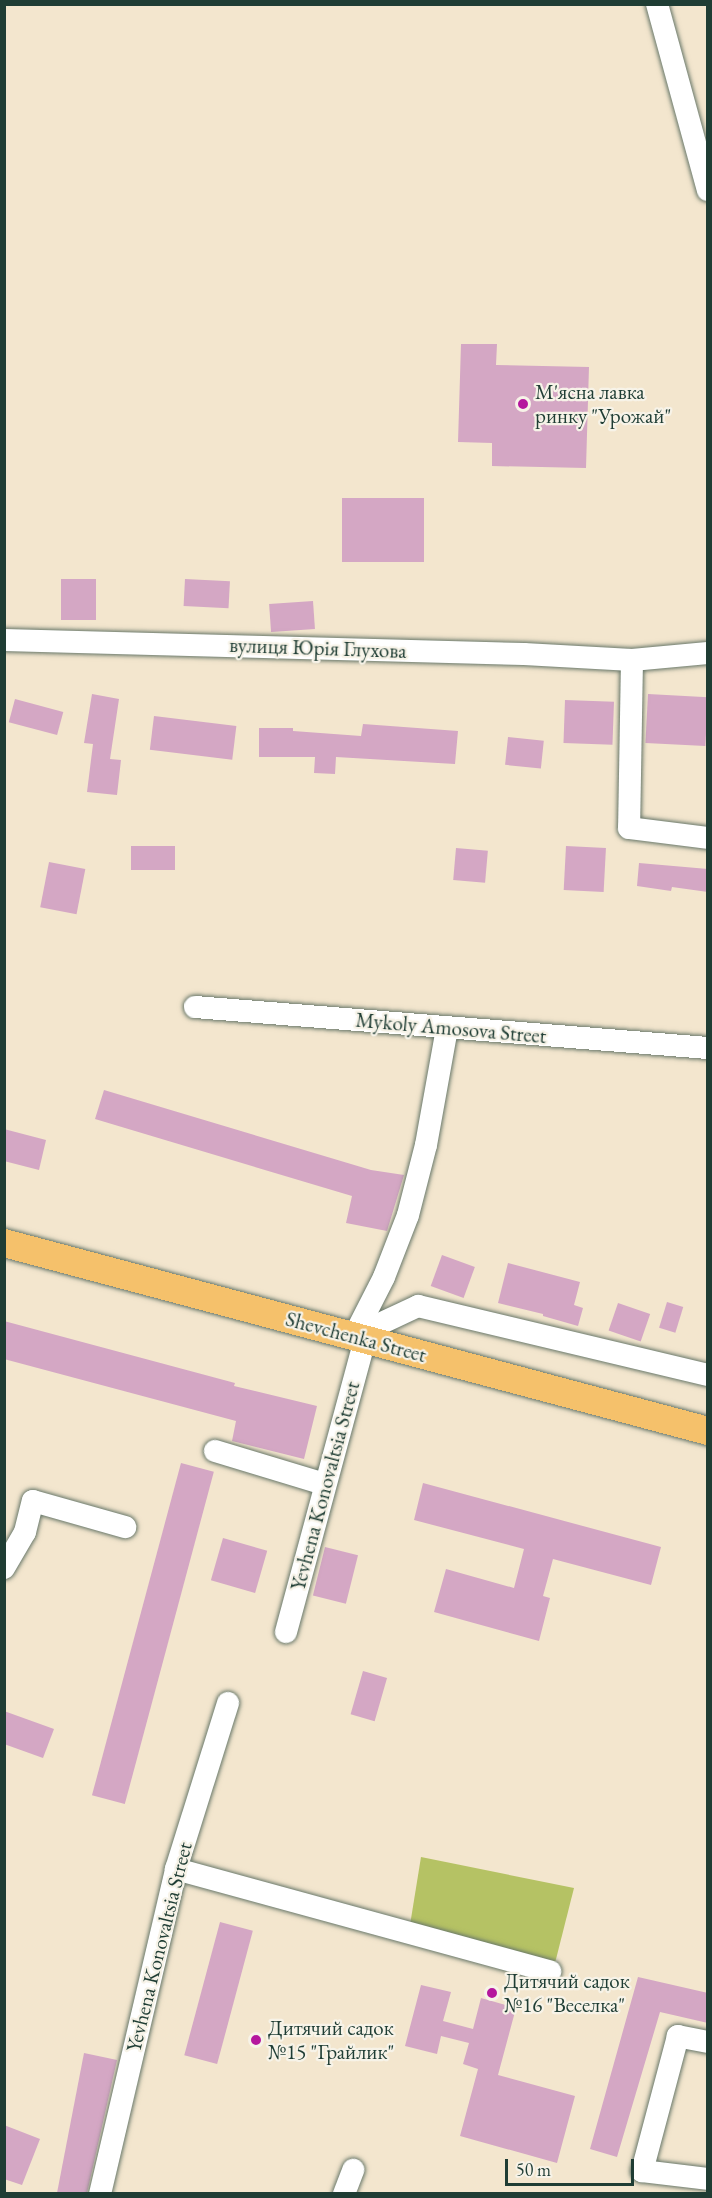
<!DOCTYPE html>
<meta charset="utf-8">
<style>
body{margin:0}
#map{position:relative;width:712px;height:2198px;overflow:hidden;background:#f3e6ce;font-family:"EB Garamond",serif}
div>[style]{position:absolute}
.green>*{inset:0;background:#b5c264}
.building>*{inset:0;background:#d4a7c4;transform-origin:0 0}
.roads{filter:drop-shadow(0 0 2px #69786a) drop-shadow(0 0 2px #69786a)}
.minor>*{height:22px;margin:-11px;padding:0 11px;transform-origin:11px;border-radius:11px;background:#fff}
.major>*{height:28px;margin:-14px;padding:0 14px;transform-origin:14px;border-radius:14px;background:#f5c16b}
.dots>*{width:16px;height:16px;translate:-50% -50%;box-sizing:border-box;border:3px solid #f7f3e8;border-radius:50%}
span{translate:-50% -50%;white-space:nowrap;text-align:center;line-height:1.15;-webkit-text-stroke:4.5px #f7f3e8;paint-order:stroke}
.poi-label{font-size:21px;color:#1f3d34}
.left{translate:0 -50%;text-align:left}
.street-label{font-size:21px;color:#1f3d34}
.frame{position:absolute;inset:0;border:6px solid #1f3d34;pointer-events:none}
.scale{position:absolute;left:505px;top:2159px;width:129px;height:27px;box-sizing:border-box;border:3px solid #1f3d34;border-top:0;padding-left:8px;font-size:18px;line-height:21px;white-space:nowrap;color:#1f3d34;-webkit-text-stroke:4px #f7f3e8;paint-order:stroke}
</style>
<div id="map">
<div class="green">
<i style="clip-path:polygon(421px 1857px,574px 1888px,554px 1967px,410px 1925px)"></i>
</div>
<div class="building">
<i style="clip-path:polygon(461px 344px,497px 344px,496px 365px,589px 367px,586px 468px,492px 466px,492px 443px,458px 442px)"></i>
<i style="left:342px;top:498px;width:82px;height:64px"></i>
<i style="left:61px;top:579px;width:35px;height:41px"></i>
<i style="left:185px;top:579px;width:45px;height:27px;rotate:3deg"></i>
<i style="left:313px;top:601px;width:28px;height:44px;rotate:86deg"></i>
<i style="clip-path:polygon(92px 694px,119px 699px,110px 759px,121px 760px,117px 795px,87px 792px,93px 744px,84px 743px)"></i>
<i style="left:648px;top:694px;width:60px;height:49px;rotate:3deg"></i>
<i style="left:15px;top:699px;width:50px;height:24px;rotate:15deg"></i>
<i style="left:565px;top:700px;width:49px;height:43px;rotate:2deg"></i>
<i style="left:154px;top:716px;width:83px;height:34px;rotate:7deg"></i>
<i style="clip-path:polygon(363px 724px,458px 731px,455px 764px,336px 757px,335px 774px,314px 773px,315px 757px,259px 757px,259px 728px,293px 728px,293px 731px,361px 736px)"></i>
<i style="left:508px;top:737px;width:36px;height:28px;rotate:6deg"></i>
<i style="left:175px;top:846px;width:24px;height:44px;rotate:90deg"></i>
<i style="left:566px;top:846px;width:40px;height:44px;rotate:3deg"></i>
<i style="left:456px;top:848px;width:32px;height:32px;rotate:5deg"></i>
<i style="left:49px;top:862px;width:37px;height:46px;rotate:11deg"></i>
<i style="clip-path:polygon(639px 863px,708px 869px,708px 892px,672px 887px,671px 891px,637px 886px)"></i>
<i style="clip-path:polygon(104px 1090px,371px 1170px,404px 1175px,387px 1231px,346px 1223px,352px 1196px,95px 1119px)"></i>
<i style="clip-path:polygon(4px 1129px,46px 1140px,39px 1170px,4px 1161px)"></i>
<i style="left:442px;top:1255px;width:35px;height:33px;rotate:20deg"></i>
<i style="clip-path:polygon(508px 1263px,580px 1282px,574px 1305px,583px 1308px,578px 1326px,543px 1316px,543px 1314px,498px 1303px)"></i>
<i style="left:667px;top:1302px;width:17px;height:27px;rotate:17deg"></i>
<i style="left:618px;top:1303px;width:34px;height:29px;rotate:19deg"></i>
<i style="clip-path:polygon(4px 1321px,235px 1383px,234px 1386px,317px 1406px,304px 1459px,232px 1441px,236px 1421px,4px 1359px)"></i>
<i style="left:181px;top:1463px;width:34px;height:344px;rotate:15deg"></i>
<i style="clip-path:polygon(423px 1483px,661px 1547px,651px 1585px,553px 1559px,543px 1596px,550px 1598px,539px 1641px,434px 1612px,446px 1569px,514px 1588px,524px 1549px,414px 1520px)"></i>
<i style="left:223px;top:1538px;width:46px;height:44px;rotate:16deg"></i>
<i style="left:325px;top:1547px;width:34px;height:50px;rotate:14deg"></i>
<i style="left:363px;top:1671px;width:25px;height:45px;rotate:16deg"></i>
<i style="clip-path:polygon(4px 1711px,54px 1729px,43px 1758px,4px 1744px)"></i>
<i style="left:220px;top:1922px;width:34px;height:138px;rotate:15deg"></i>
<i style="clip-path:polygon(638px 1977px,708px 1993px,708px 2023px,660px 2012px,617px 2157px,590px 2149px)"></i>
<i style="clip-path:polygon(421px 1985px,451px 1992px,443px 2021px,473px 2029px,481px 1998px,516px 2008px,498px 2075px,575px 2096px,557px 2163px,460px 2136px,478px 2069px,463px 2064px,469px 2043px,441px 2036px,437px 2054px,405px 2046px)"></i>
<i style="clip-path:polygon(84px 2053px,117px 2060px,87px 2193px,57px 2193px)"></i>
<i style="clip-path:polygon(4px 2125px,40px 2139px,22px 2185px,4px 2179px)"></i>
</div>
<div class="roads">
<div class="minor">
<i style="left:657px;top:4px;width:193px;rotate:74.7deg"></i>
<i style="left:4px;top:640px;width:520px;rotate:1.54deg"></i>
<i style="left:524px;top:654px;width:108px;rotate:3.2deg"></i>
<i style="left:632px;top:660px;width:76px;rotate:-5.3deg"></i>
<i style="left:632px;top:660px;width:168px;rotate:91deg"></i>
<i style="left:629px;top:828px;width:80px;rotate:7.2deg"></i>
<i style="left:195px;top:1007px;width:515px;rotate:4.57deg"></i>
<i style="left:354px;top:1336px;width:71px;rotate:-25.1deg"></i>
<i style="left:418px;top:1306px;width:298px;rotate:13.4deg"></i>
<i style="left:354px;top:1336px;width:66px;rotate:-63deg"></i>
<i style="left:384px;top:1277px;width:66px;rotate:-68.8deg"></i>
<i style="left:408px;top:1215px;width:72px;rotate:-75.6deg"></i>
<i style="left:426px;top:1145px;width:119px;rotate:-79.8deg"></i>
<i style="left:215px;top:1451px;width:114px;rotate:16.8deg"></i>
<i style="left:4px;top:1568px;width:42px;rotate:-59.7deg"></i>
<i style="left:25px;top:1532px;width:32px;rotate:-76deg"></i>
<i style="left:33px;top:1501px;width:96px;rotate:15.8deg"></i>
<i style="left:286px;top:1632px;width:302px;rotate:-74.9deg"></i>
<i style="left:176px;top:1869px;width:388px;rotate:15.3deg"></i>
<i style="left:708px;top:2042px;width:31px;rotate:-169deg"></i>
<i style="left:678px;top:2036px;width:140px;rotate:104.9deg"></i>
<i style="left:642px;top:2171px;width:66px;rotate:6.9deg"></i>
<i style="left:100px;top:2194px;width:334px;rotate:-76.8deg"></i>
<i style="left:176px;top:1869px;width:174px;rotate:-72.6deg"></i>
<i style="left:344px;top:2194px;width:26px;rotate:-69deg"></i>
</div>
<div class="major">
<i style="left:4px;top:1243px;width:729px;rotate:14.95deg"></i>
</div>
</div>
<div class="dots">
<i style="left:523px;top:404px;background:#b5179e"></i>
<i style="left:492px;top:1993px;background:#b5179e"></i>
<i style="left:256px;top:2040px;background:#b5179e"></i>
</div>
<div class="poi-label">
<span class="left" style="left:535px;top:404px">М'ясна лавка<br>ринку "Урожай"</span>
<span class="left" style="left:504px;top:1993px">Дитячий садок<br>№16 "Веселка"</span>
<span class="left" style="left:268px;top:2040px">Дитячий садок<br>№15 "Грайлик"</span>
</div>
<div class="street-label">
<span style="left:318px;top:648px;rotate:2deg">вулиця Юрія Глухова</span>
<span style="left:451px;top:1028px;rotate:5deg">Mykoly Amosova Street</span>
<span style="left:356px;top:1337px;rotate:15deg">Shevchenka Street</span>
<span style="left:325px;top:1486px;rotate:-75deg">Yevhena Konovaltsia Street</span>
<span style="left:159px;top:1947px;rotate:-76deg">Yevhena Konovaltsia Street</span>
</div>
<div class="frame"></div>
<div class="scale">50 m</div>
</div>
